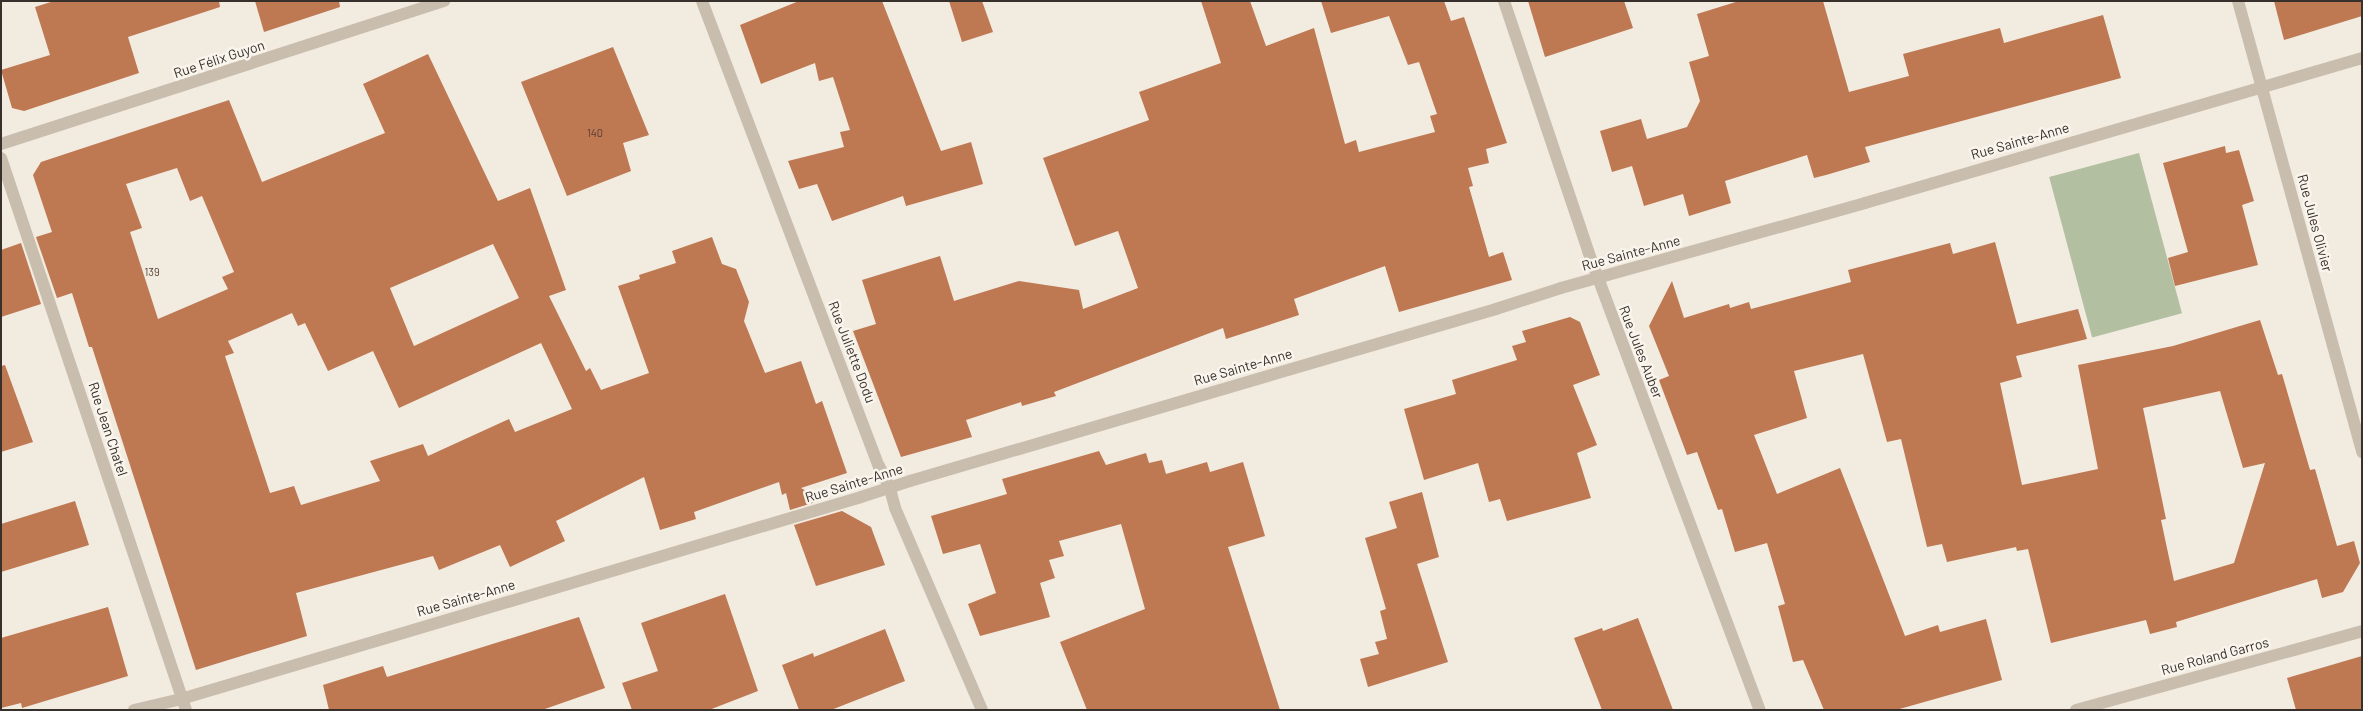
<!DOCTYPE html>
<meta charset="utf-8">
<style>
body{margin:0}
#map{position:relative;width:2363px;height:711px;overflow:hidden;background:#f2ebe0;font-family:Barlow,sans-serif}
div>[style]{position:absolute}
.green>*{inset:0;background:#b2c0a1;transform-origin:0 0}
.building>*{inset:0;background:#be7852}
.minor>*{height:12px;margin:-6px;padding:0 6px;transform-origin:6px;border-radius:6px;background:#c9bdad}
.tertiary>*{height:12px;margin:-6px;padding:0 6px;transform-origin:6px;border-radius:6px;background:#c9bdad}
span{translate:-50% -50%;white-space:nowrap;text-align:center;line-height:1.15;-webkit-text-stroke:5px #f9f5ed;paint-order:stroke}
.number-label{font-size:11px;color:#5a4235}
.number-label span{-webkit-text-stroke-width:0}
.street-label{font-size:14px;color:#38302b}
.frame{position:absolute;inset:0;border:2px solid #38302b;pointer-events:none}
</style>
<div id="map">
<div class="green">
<i style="left:2139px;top:153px;width:166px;height:93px;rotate:75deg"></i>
</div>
<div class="building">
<i style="clip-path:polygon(54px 1px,219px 1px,220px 7px,128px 37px,139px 73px,24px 111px,12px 108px,1px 70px,50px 55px,35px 7px)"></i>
<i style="clip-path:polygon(255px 1px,339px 1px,340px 7px,264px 32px)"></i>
<i style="clip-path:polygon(799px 1px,882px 1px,941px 151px,971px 142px,983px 184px,906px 206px,903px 196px,832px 221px,817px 184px,799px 189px,788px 161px,844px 147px,840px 132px,850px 130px,833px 77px,819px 81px,815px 63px,761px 84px,740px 25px)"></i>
<i style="clip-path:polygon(949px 1px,982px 1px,993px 32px,962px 42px)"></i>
<i style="clip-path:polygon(1201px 1px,1250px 1px,1266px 46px,1314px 28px,1345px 144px,1356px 140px,1359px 152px,1435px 132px,1430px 116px,1437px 114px,1419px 62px,1408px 65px,1389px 16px,1331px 33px,1321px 1px,1444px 1px,1451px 21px,1464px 17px,1507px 143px,1486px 149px,1489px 163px,1468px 168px,1473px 186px,1469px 187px,1489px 257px,1503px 252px,1512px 280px,1399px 312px,1385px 266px,1294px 299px,1299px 315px,1226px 339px,1223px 328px,1054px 392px,1056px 396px,1022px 406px,1021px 402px,966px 420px,972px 437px,901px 457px,853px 331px,876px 324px,862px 280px,940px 256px,954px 301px,1019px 281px,1079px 290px,1083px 309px,1138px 288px,1118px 231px,1075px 246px,1043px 158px,1149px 120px,1139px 92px,1221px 63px)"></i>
<i style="clip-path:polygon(1528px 1px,1624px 1px,1633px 28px,1545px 57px)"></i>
<i style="clip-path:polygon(1739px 1px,1823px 1px,1849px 92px,1909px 76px,1903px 54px,2000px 28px,2004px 43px,2103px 15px,2121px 78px,1865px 147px,1870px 162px,1826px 175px,1814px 178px,1807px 155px,1725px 181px,1731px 203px,1689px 216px,1683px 194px,1644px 206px,1632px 166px,1612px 172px,1600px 131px,1641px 119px,1647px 139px,1687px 127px,1700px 101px,1689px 62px,1709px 56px,1697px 14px)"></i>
<i style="clip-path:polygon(2274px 1px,2362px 1px,2362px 16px,2284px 40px)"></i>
<i style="clip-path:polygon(613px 47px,649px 135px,623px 143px,631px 171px,567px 196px,521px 82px)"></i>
<i style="clip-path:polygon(evenodd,428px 54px,498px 201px,530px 188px,566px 290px,549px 296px,586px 371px,590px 368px,601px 390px,649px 373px,618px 286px,640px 279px,639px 275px,676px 263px,672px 251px,712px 237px,722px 264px,736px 269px,749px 302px,744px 321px,765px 373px,801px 361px,816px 404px,822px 401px,847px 473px,801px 488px,822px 500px,790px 510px,786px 493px,782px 495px,779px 482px,694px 512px,696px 519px,660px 530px,644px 477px,556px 521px,565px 541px,510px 567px,500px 545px,439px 570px,433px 556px,296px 593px,307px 636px,196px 670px,92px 347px,89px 347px,72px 293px,57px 298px,36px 237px,52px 232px,33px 175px,41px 162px,229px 100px,262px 182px,385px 133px,363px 84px,428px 54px,177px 168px,190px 201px,202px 196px,234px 272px,222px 277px,228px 289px,158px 319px,130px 232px,142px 228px,126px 184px,177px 168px,428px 54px,493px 244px,519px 298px,414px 346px,390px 288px,493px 244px,428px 54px,292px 313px,298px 326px,305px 323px,328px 371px,373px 351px,399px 408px,541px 343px,572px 409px,515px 432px,509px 419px,428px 456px,423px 444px,370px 461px,380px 481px,301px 505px,294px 486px,270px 493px,225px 356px,234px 353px,228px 341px,292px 313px)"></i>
<i style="clip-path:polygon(2225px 146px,2226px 153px,2239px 150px,2254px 201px,2242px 205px,2258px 265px,2175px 286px,2168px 258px,2188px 252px,2163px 163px)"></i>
<i style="clip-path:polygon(evenodd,1995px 242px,2017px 324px,2078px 309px,2087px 339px,2016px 356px,2022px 377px,2000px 383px,2022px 485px,2098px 469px,2078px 365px,2173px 346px,2260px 320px,2278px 375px,2282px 374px,2310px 470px,2315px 469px,2337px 546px,2354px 541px,2360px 563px,2343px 592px,2322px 598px,2317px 579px,2176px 622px,2177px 627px,2150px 634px,2146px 620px,2051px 643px,2028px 549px,2017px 551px,2016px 547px,1947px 562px,1942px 544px,1927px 547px,1901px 439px,1887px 442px,1863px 354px,1794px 371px,1807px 418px,1754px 435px,1777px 494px,1840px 468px,1905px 636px,1938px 625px,1940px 632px,1986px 619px,2002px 680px,1896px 710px,1824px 710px,1803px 660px,1793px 662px,1778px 606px,1785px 604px,1767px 543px,1735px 552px,1722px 509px,1718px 510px,1697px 452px,1687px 455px,1659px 380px,1669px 376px,1649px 326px,1672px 281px,1684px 318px,1729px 304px,1730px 308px,1749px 302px,1751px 309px,1851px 282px,1848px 270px,1950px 243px,1953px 254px,1995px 242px,2220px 391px,2243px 468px,2265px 463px,2234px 563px,2174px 581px,2161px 520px,2166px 519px,2143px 408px,2220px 391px)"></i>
<i style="clip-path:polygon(21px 243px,41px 304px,1px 317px,1px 250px)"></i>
<i style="clip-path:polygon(1570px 317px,1580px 322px,1600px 375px,1573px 385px,1597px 445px,1577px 453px,1591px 498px,1507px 521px,1500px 499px,1489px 502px,1478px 463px,1424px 480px,1404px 409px,1456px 394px,1452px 380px,1517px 360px,1512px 346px,1526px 342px,1522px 331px)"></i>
<i style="clip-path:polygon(5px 365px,33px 442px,1px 452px,1px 366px)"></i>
<i style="clip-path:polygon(1099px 451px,1106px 465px,1146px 453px,1149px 463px,1162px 460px,1166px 474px,1207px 462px,1210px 472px,1243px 462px,1265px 536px,1228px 547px,1280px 710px,1087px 710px,1060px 642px,1145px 609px,1121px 524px,1059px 541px,1064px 556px,1049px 560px,1055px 578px,1040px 583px,1050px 617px,980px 636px,968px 604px,996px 593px,980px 544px,943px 554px,931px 516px,1007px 494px,1002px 479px)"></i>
<i style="clip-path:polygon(1422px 492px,1439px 557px,1417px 564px,1448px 662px,1368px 687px,1360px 659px,1379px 654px,1375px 642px,1387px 639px,1380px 611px,1386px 609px,1365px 538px,1397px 528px,1389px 502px)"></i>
<i style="clip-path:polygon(75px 501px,89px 545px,1px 572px,1px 524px)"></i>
<i style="clip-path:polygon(842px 511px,871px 527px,885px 565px,816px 586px,794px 525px)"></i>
<i style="clip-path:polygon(725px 594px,758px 691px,709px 710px,632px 710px,622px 683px,658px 671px,641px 623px)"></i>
<i style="clip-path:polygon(108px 607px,128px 676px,22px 708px,21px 703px,1px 708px,1px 638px)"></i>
<i style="clip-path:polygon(579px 617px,605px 688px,542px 710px,329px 710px,323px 685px,383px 666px,387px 677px)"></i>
<i style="clip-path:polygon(1638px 618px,1673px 710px,1602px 710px,1574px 638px,1602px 628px,1603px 631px)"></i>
<i style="clip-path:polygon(885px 629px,905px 681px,831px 710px,799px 710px,782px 665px,813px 653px,814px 657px)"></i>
<i style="clip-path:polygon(2362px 656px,2362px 710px,2296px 710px,2287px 678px)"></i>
</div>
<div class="minor">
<i style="left:2238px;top:1px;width:468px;rotate:74.6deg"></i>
<i style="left:1px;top:158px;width:582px;rotate:71.47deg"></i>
<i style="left:134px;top:710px;width:48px;rotate:-13.2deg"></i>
<i style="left:181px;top:699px;width:709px;rotate:-16.54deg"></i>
<i style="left:861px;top:497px;width:52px;rotate:-18.1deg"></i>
<i style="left:910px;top:481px;width:611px;rotate:-16.36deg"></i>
<i style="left:1496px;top:309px;width:68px;rotate:-17.9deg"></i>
<i style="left:1561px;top:288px;width:316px;rotate:-15.6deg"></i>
<i style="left:1865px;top:203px;width:518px;rotate:-16.26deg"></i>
<i style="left:2076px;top:710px;width:297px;rotate:-15.4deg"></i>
</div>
<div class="tertiary">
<i style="left:702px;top:1px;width:498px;rotate:69.2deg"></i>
<i style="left:879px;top:466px;width:25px;rotate:64deg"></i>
<i style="left:890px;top:489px;width:20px;rotate:75deg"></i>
<i style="left:895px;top:508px;width:220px;rotate:66.7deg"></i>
<i style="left:1504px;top:1px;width:264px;rotate:71.4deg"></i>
<i style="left:1588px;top:251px;width:490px;rotate:69.5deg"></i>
<i style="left:1px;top:144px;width:466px;rotate:-17.9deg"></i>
</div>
<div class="number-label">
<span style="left:595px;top:133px">140</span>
<span style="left:152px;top:272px">139</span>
</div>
<div class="street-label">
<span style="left:219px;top:59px;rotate:-18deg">Rue Félix Guyon</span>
<span style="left:2020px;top:141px;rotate:-16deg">Rue Sainte-Anne</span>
<span style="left:2315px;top:223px;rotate:75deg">Rue Jules Olivier</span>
<span style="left:1631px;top:253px;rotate:-15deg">Rue Sainte-Anne</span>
<span style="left:852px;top:352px;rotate:69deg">Rue Juliette Dodu</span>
<span style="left:1641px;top:352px;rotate:69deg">Rue Jules Auber</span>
<span style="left:1243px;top:367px;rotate:-16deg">Rue Sainte-Anne</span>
<span style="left:108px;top:429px;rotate:72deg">Rue Jean Chatel</span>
<span style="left:854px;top:483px;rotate:-17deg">Rue Sainte-Anne</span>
<span style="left:466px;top:598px;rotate:-16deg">Rue Sainte-Anne</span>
<span style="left:2215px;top:656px;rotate:-15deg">Rue Roland Garros</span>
</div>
<div class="frame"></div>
</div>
